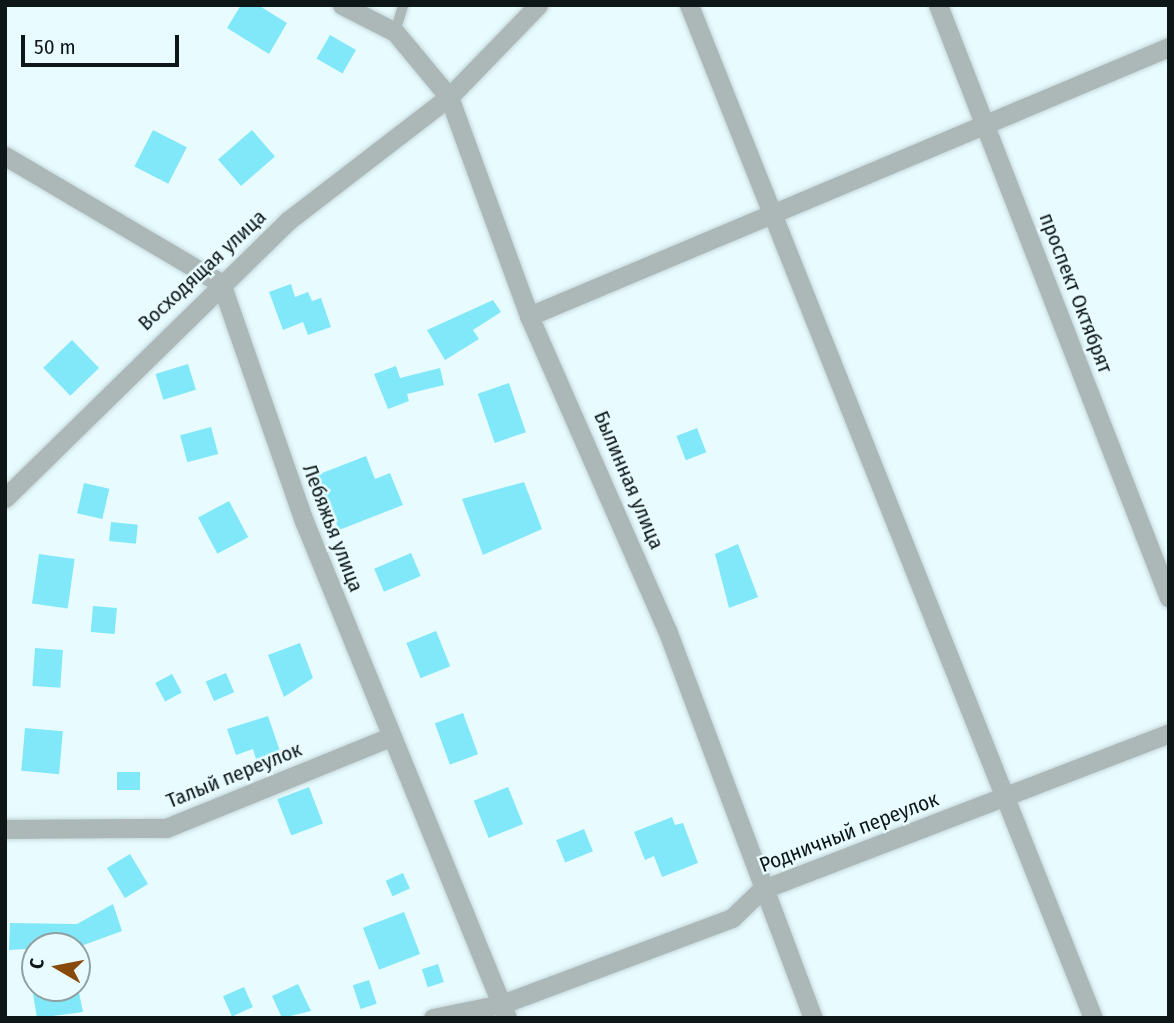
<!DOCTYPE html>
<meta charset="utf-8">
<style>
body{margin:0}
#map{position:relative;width:1174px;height:1023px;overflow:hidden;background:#e8fcff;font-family:"Fira Sans Condensed",sans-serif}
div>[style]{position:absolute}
.building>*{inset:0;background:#81e8f9;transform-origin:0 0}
.roads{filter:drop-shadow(0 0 2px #c5d7da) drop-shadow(0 0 2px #c5d7da)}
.lane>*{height:10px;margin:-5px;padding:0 5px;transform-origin:5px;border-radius:5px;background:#acb7b8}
.street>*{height:19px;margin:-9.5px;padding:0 9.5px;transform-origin:9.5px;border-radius:9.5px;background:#acb7b8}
span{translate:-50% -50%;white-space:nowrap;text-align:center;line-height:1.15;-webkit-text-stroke:5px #e8fcff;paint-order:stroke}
.street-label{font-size:21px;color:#0e1718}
.frame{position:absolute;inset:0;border:7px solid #0e1718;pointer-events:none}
.north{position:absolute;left:21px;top:932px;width:70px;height:70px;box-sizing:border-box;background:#e8fcff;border:2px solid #91a0a3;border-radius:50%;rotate:280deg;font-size:19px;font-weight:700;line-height:28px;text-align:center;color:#0e1718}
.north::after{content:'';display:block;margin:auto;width:24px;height:32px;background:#874a0a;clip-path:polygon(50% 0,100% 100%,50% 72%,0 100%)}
.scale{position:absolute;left:21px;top:35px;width:158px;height:32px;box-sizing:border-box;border:4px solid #0e1718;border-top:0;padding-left:9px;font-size:21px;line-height:24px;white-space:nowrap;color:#0e1718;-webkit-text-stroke:5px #e8fcff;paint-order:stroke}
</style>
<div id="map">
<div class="building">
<i style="clip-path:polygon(241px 5px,258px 5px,287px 23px,269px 54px,227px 28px)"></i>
<i style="left:330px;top:35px;width:30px;height:27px;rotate:30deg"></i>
<i style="left:153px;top:130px;width:38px;height:41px;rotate:27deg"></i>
<i style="left:252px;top:130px;width:35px;height:45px;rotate:49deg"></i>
<i style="clip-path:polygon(291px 284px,295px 297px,308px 292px,312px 301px,321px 298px,331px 327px,308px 335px,303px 322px,283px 330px,269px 292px)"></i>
<i style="clip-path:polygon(493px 300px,501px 312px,473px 330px,479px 339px,445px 360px,427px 330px)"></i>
<i style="left:72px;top:340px;width:39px;height:40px;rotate:46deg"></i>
<i style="left:188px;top:364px;width:27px;height:34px;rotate:73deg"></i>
<i style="clip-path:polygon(396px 366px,400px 378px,440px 368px,444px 385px,407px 394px,409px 401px,388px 409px,374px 374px)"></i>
<i style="left:509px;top:383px;width:52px;height:33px;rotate:71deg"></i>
<i style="left:211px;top:427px;width:28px;height:32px;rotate:75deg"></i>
<i style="left:697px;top:428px;width:26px;height:22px;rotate:69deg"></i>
<i style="clip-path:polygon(366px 456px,375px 479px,390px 473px,403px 505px,339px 530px,317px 475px)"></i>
<i style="clip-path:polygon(524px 482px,542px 529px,483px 555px,462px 499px)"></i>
<i style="left:84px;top:483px;width:26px;height:31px;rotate:13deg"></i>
<i style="left:229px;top:501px;width:41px;height:35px;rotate:62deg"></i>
<i style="left:111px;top:522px;width:27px;height:19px;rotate:6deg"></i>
<i style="clip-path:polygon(738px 544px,758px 597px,729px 608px,715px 554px)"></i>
<i style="left:411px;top:553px;width:25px;height:40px;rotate:67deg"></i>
<i style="left:39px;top:554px;width:36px;height:50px;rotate:8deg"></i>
<i style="left:93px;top:606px;width:24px;height:26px;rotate:5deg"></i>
<i style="left:436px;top:631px;width:38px;height:32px;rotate:68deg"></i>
<i style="clip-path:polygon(300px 643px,313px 678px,284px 697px,268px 655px)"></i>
<i style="left:35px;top:648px;width:28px;height:38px;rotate:4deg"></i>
<i style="left:226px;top:673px;width:21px;height:22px;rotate:67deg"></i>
<i style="left:172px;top:674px;width:21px;height:19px;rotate:62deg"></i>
<i style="left:463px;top:713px;width:44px;height:30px;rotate:70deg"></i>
<i style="clip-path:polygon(268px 716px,280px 751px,256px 759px,253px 749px,236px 755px,227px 729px)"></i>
<i style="left:25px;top:728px;width:38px;height:43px;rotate:5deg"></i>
<i style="left:117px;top:772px;width:23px;height:18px"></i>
<i style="left:309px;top:787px;width:39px;height:34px;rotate:69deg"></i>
<i style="left:508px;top:787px;width:40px;height:37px;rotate:68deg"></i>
<i style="clip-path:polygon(672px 817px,675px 825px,683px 823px,698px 863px,662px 877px,654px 856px,645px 860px,634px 832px)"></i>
<i style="left:584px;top:829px;width:24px;height:30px;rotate:68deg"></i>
<i style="left:130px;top:854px;width:35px;height:27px;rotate:59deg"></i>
<i style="left:403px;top:873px;width:17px;height:19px;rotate:66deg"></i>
<i style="clip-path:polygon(113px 904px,122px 931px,81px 946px,9px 950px,10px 923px,77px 924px)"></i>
<i style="left:404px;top:912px;width:45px;height:44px;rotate:69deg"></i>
<i style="left:438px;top:964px;width:19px;height:17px;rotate:72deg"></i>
<i style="left:369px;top:980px;width:25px;height:17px;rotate:72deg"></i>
<i style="clip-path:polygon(298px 984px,311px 1011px,282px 1018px,272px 996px)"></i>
<i style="left:244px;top:987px;width:22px;height:23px;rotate:66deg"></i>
<i style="clip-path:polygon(32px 988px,78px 988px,83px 1012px,37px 1018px)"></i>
</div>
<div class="roads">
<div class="lane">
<i style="left:395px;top:32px;width:28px;rotate:-73deg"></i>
</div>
<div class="street">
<i style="left:342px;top:5px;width:59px;rotate:27deg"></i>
<i style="left:395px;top:32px;width:85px;rotate:50.3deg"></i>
<i style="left:449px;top:97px;width:233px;rotate:69.9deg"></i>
<i style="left:529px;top:316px;width:343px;rotate:66.3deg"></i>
<i style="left:667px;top:630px;width:415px;rotate:69.4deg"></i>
<i style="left:689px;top:5px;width:1091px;rotate:68.26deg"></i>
<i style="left:938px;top:5px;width:636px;rotate:68.72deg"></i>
<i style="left:5px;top:156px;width:251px;rotate:30.5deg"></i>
<i style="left:221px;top:283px;width:252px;rotate:70.8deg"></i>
<i style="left:304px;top:521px;width:537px;rotate:67.78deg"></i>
<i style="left:529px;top:316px;width:694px;rotate:-22.8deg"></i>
<i style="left:5px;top:498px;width:397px;rotate:-44.4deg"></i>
<i style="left:289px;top:220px;width:202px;rotate:-37.6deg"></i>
<i style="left:449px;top:97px;width:128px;rotate:-45.9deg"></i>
<i style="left:5px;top:829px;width:161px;rotate:-0.4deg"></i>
<i style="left:166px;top:828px;width:242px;rotate:-22.1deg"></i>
<i style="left:433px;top:1018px;width:70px;rotate:-11.5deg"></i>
<i style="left:502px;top:1004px;width:246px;rotate:-20.5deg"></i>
<i style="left:732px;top:918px;width:40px;rotate:-44deg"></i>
<i style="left:761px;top:890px;width:437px;rotate:-21deg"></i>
</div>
</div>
<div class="street-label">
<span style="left:202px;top:270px;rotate:-43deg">Восходящая улица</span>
<span style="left:1076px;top:293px;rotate:69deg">проспект Октябрят</span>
<span style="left:629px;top:480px;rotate:67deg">Былинная улица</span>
<span style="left:333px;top:528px;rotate:69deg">Лебяжья улица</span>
<span style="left:234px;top:775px;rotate:-22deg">Талый переулок</span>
<span style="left:849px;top:832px;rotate:-21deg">Родничный переулок</span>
</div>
<div class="frame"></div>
<div class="north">С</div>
<div class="scale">50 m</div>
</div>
